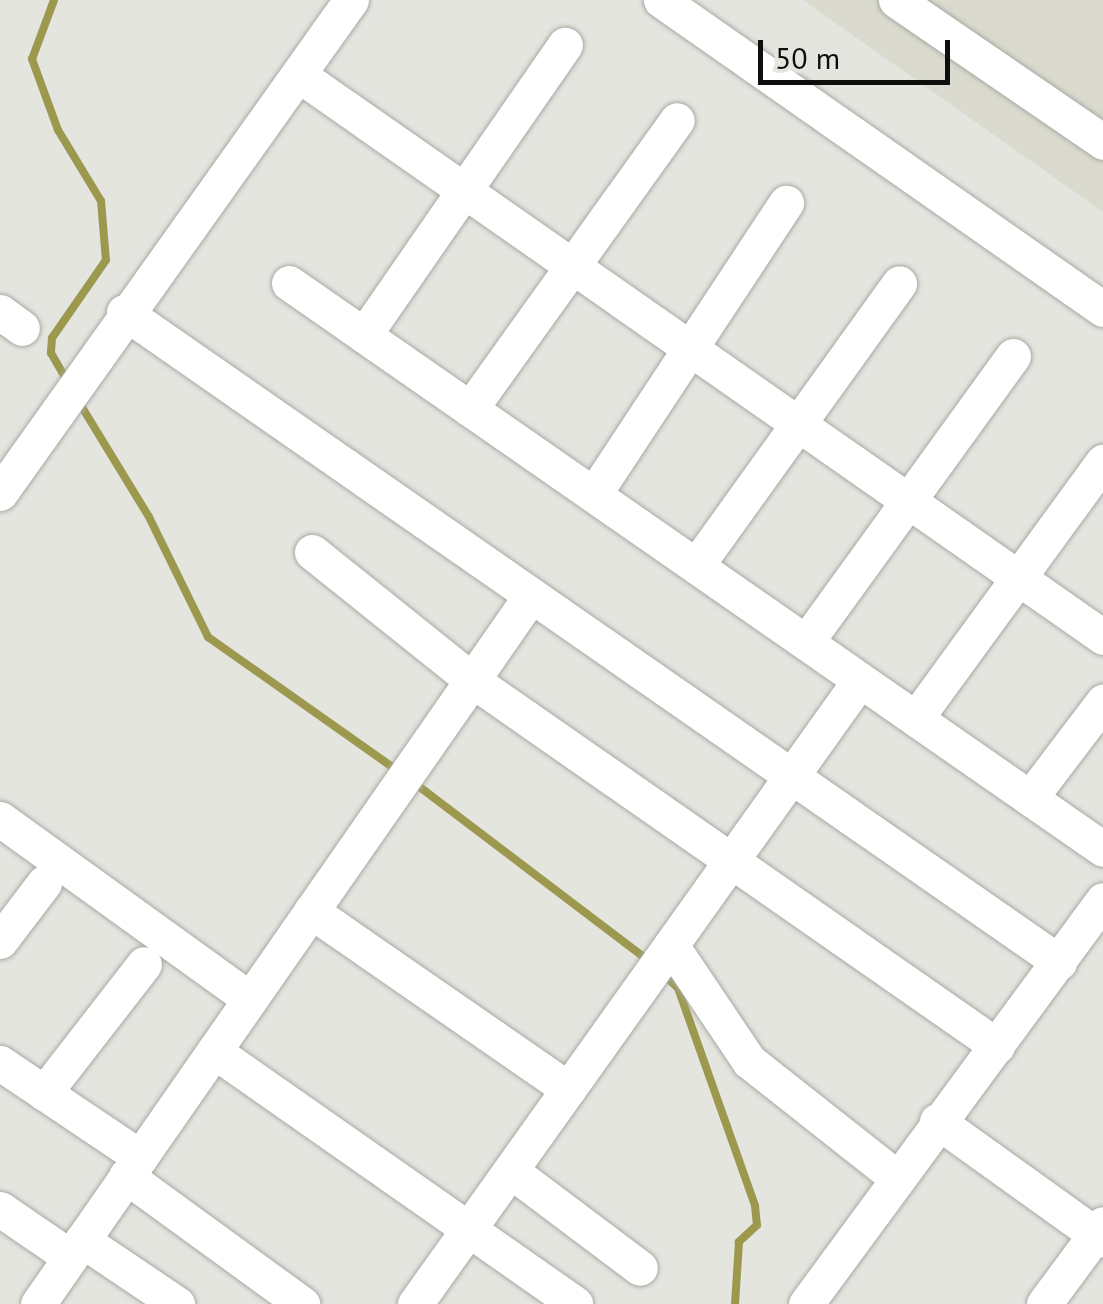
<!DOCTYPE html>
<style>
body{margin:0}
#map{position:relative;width:1103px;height:1304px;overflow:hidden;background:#e5e5e0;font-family:"PT Sans",sans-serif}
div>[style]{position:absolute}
.built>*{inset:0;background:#dadace}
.stream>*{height:8px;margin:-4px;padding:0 4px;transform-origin:4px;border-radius:4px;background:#9c994f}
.roads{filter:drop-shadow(0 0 2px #a9a9a4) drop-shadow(0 0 2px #a9a9a4)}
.minor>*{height:35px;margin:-17.5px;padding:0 17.5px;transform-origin:17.5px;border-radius:17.5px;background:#fff}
span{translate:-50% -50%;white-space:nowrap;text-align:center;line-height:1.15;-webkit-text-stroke:8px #e5e5e0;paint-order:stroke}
.scale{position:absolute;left:758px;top:40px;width:192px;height:45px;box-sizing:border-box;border:5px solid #0e0e0c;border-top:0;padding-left:12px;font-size:30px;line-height:35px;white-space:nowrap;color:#0e0e0c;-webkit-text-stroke:8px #e5e5e0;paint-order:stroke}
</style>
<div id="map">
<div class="built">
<i style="clip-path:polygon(803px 0,1103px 0,1103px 212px)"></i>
</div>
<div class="stream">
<i style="left:54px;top:0;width:63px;rotate:110.4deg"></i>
<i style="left:32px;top:59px;width:76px;rotate:69.9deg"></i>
<i style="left:58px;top:130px;width:83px;rotate:58.8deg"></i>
<i style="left:101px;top:201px;width:59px;rotate:85.2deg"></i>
<i style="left:106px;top:260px;width:95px;rotate:124.7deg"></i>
<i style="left:52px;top:338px;width:15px;rotate:94deg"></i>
<i style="left:51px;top:353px;width:34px;rotate:60deg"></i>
<i style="left:77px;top:399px;width:138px;rotate:58.6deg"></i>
<i style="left:149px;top:517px;width:134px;rotate:63.8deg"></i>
<i style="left:208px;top:637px;width:224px;rotate:35.2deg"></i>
<i style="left:421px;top:788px;width:285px;rotate:37.2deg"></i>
<i style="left:662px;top:973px;width:22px;rotate:43deg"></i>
<i style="left:678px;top:988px;width:231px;rotate:70.5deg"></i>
<i style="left:755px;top:1206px;width:19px;rotate:84deg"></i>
<i style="left:757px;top:1225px;width:25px;rotate:137deg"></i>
<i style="left:739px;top:1242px;width:62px;rotate:93.7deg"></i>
</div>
<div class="roads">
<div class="minor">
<i style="left:661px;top:0;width:539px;rotate:34.96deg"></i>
<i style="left:896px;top:0;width:251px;rotate:34.4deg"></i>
<i style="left:299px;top:75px;width:981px;rotate:34.95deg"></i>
<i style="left:289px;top:283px;width:991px;rotate:34.81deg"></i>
<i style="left:0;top:312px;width:27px;rotate:36deg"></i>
<i style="left:124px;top:312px;width:1139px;rotate:34.81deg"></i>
<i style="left:364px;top:335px;width:353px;rotate:-55.3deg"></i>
<i style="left:470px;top:409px;width:355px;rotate:-54.4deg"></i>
<i style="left:0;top:493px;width:605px;rotate:-54.55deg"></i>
<i style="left:594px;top:494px;width:349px;rotate:-56.6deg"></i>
<i style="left:312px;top:552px;width:205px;rotate:38.7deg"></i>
<i style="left:472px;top:680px;width:640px;rotate:34.88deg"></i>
<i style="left:696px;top:566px;width:348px;rotate:-54.3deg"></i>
<i style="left:806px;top:642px;width:353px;rotate:-54.1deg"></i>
<i style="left:916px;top:718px;width:317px;rotate:-53.9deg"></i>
<i style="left:1030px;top:798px;width:121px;rotate:-52.8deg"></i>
<i style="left:0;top:819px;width:308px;rotate:35.8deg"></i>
<i style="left:311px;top:911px;width:313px;rotate:34.7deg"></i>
<i style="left:0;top:941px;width:73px;rotate:-52.8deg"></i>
<i style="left:671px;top:945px;width:140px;rotate:56.1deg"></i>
<i style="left:749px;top:1061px;width:189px;rotate:38.3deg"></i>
<i style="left:214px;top:1051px;width:441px;rotate:35deg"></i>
<i style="left:0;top:1063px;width:169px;rotate:33.9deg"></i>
<i style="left:44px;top:1093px;width:163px;rotate:-52.2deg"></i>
<i style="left:937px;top:1121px;width:204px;rotate:35.6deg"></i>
<i style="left:511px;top:1171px;width:161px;rotate:36.9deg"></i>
<i style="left:126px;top:1176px;width:218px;rotate:36deg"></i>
<i style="left:0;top:1209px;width:85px;rotate:34.4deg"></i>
<i style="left:82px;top:1240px;width:115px;rotate:34deg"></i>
<i style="left:38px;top:1304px;width:861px;rotate:-55.17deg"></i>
<i style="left:415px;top:1304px;width:766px;rotate:-54.51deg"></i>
<i style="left:806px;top:1304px;width:501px;rotate:-53.68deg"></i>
<i style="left:1044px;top:1304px;width:99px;rotate:-53.6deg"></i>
</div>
</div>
<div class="scale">50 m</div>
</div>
